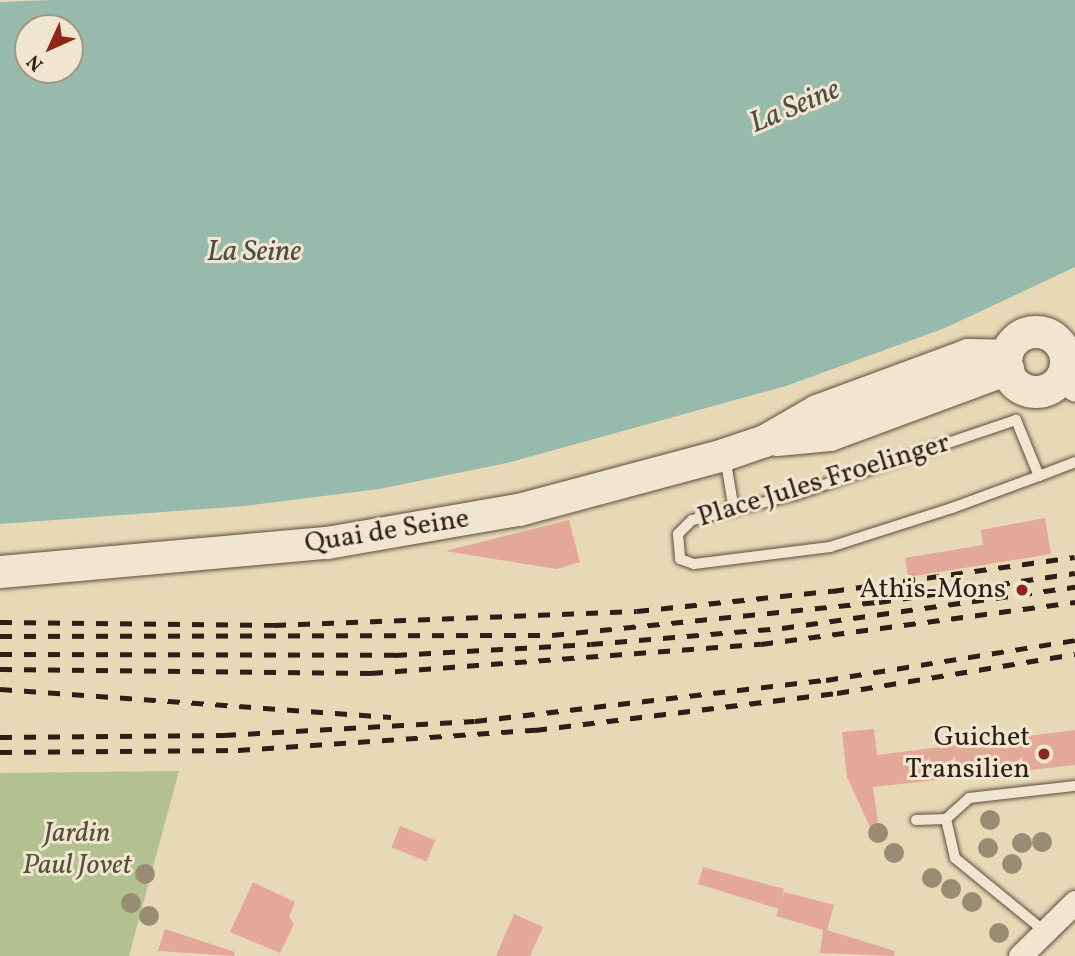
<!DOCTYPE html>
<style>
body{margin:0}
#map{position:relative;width:1075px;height:956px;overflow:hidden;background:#e8d9b6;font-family:Vollkorn,serif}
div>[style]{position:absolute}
.green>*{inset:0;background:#b3c090}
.water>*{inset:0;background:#97baad}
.building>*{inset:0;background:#e3a897;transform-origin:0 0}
.roads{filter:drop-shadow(0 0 2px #5d4d40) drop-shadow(0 0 2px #5d4d40)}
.service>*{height:10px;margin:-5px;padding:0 5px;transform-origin:5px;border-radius:5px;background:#f0e6d0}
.minor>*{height:23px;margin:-11.5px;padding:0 11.5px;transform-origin:11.5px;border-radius:11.5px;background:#f0e6d0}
.tertiary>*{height:28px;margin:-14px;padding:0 14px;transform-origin:14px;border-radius:14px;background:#f0e6d0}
.secondary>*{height:32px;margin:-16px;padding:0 16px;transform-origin:16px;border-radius:16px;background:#f0e6d0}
.secondary>.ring{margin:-16px;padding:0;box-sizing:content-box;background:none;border:32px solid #f0e6d0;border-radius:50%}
.rail>*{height:5px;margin-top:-2.5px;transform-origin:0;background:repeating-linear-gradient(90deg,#2f1e18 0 12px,transparent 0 24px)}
.trees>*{width:20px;height:20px;margin:-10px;border-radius:50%;background:#988d73}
.dots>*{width:19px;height:19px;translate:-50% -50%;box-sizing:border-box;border:4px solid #f0e6d0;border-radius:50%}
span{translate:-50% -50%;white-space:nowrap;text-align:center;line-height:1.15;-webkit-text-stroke:6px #f0e6d0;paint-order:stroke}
.street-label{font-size:28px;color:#2f1e18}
.poi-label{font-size:28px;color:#2f1e18}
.right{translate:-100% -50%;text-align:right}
.park-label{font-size:28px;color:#574f3c;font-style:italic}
.water-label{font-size:30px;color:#4e4d45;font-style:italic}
.north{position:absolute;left:14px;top:14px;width:70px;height:70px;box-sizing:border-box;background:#f0e6d0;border:2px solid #a39686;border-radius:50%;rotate:225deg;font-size:19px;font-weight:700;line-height:28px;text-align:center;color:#2f1e18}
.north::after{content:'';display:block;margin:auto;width:24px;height:32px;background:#8f2418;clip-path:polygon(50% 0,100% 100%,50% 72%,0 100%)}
</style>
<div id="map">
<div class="green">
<i style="clip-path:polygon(179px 771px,129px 956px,0 956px,0 773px)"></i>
</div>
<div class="water">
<i style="clip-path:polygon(evenodd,51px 0,1075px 0,1075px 267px,945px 328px,786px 386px,507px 463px,379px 489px,245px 506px,0 524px,0 2px,51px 0,28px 28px,70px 28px,70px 70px,28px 70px,28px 28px)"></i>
</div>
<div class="building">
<i style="clip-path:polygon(1045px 518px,1051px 554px,908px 577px,905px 558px,983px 545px,981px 530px)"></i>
<i style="clip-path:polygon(569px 520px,580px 562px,557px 569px,445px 551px)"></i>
<i style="clip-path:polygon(874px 729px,877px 755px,1075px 730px,1075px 765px,873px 787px,880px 837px,875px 838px,847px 777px,842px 732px)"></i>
<i style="left:400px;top:826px;width:38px;height:23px;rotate:22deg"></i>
<i style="clip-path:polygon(703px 867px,784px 889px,779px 909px,698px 884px)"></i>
<i style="clip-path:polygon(253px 882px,295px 902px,289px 917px,294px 924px,280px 953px,230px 932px)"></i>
<i style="clip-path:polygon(784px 892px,834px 905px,827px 930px,895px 951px,894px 956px,820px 953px,823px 930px,776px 916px)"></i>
<i style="clip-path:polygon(514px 914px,543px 927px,530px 956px,496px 956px)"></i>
<i style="clip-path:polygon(165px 929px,235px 952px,234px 956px,158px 951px)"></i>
</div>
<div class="roads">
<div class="service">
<i style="left:725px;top:457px;width:54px;rotate:80.4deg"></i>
<i style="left:1039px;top:476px;width:61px;rotate:-112.3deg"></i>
<i style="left:1016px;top:420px;width:234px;rotate:161.3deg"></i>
<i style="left:794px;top:495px;width:105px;rotate:166.2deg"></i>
<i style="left:692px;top:520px;width:20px;rotate:135deg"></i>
<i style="left:678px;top:534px;width:25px;rotate:85deg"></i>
<i style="left:680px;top:559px;width:15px;rotate:20deg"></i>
<i style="left:694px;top:564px;width:137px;rotate:-7.1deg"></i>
<i style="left:830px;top:547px;width:128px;rotate:-17.7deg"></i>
<i style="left:952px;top:508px;width:93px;rotate:-20.2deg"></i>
<i style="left:1039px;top:476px;width:39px;rotate:-21deg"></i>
<i style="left:916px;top:820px;width:30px;rotate:-2deg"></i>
<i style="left:1043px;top:930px;width:114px;rotate:-140.7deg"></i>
<i style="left:955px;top:858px;width:40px;rotate:-103deg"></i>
<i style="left:946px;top:819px;width:31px;rotate:-42deg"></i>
<i style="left:969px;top:798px;width:107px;rotate:-6.5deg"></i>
</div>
<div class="minor">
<i style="left:1020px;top:956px;width:77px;rotate:-44.5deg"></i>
</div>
<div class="tertiary">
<i style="left:1064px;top:372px;width:19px;rotate:54deg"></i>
</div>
<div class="secondary">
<i class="ring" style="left:1006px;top:332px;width:28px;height:28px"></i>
<i style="left:777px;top:440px;width:53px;rotate:-5.4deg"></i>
<i style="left:830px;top:435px;width:190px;rotate:-20.3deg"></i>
<i style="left:0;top:572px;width:328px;rotate:-5.1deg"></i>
<i style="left:327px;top:543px;width:195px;rotate:-9.8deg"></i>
<i style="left:519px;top:510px;width:212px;rotate:-15deg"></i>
<i style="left:724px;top:455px;width:43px;rotate:-18.9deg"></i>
<i style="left:765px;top:441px;width:60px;rotate:-30deg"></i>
<i style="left:817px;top:411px;width:161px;rotate:-20.3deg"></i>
<i style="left:968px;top:355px;width:39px;rotate:1deg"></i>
</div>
</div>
<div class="rail">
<i style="left:0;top:622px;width:274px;rotate:0.6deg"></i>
<i style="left:274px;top:625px;width:363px;rotate:-2.2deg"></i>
<i style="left:637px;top:611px;width:196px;rotate:-5.9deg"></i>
<i style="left:832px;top:591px;width:245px;rotate:-8deg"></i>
<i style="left:0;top:636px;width:552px;rotate:-0.1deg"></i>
<i style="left:552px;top:635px;width:329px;rotate:-5.8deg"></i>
<i style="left:879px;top:602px;width:198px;rotate:-8.4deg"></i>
<i style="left:0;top:654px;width:395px;rotate:0.1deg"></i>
<i style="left:395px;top:655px;width:196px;rotate:-3.2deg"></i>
<i style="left:591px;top:644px;width:192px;rotate:-4.8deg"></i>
<i style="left:782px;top:628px;width:296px;rotate:-8deg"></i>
<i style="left:0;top:669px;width:371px;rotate:0.6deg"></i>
<i style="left:371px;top:673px;width:391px;rotate:-4.3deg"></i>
<i style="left:761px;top:644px;width:317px;rotate:-7.6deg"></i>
<i style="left:0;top:689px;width:392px;rotate:4.1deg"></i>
<i style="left:0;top:737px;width:224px;rotate:-0.5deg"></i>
<i style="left:224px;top:735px;width:251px;rotate:-3.2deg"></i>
<i style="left:475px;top:721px;width:353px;rotate:-6.7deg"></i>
<i style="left:826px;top:680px;width:252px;rotate:-9.1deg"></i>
<i style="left:0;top:752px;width:238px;rotate:-0.5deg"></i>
<i style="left:238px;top:750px;width:298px;rotate:-3.9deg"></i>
<i style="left:535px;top:730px;width:304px;rotate:-7deg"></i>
<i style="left:837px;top:693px;width:241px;rotate:-9.3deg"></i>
</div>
<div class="trees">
<i style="left:990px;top:820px"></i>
<i style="left:878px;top:833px"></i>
<i style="left:1042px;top:842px"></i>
<i style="left:1022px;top:843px"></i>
<i style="left:988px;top:848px"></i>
<i style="left:894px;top:853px"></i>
<i style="left:1012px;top:864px"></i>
<i style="left:145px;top:874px"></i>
<i style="left:932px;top:878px"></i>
<i style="left:951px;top:889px"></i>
<i style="left:972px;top:902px"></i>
<i style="left:131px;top:903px"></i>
<i style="left:149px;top:916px"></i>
<i style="left:999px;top:933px"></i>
</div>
<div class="dots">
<i style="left:1022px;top:590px;background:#8f2418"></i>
<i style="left:1044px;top:754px;background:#8f2418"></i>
</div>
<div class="street-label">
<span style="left:824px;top:481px;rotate:-17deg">Place Jules Froelinger</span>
<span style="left:387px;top:532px;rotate:-9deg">Quai de Seine</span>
</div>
<div class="poi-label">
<span class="right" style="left:1006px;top:590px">Athis-Mons</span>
<span class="right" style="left:1030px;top:754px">Guichet<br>Transilien</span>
</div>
<div class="park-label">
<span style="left:77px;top:850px">Jardin<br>Paul Jovet</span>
</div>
<div class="water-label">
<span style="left:795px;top:107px;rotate:-23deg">La Seine</span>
<span style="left:254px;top:252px">La Seine</span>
</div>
<div class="north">N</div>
</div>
